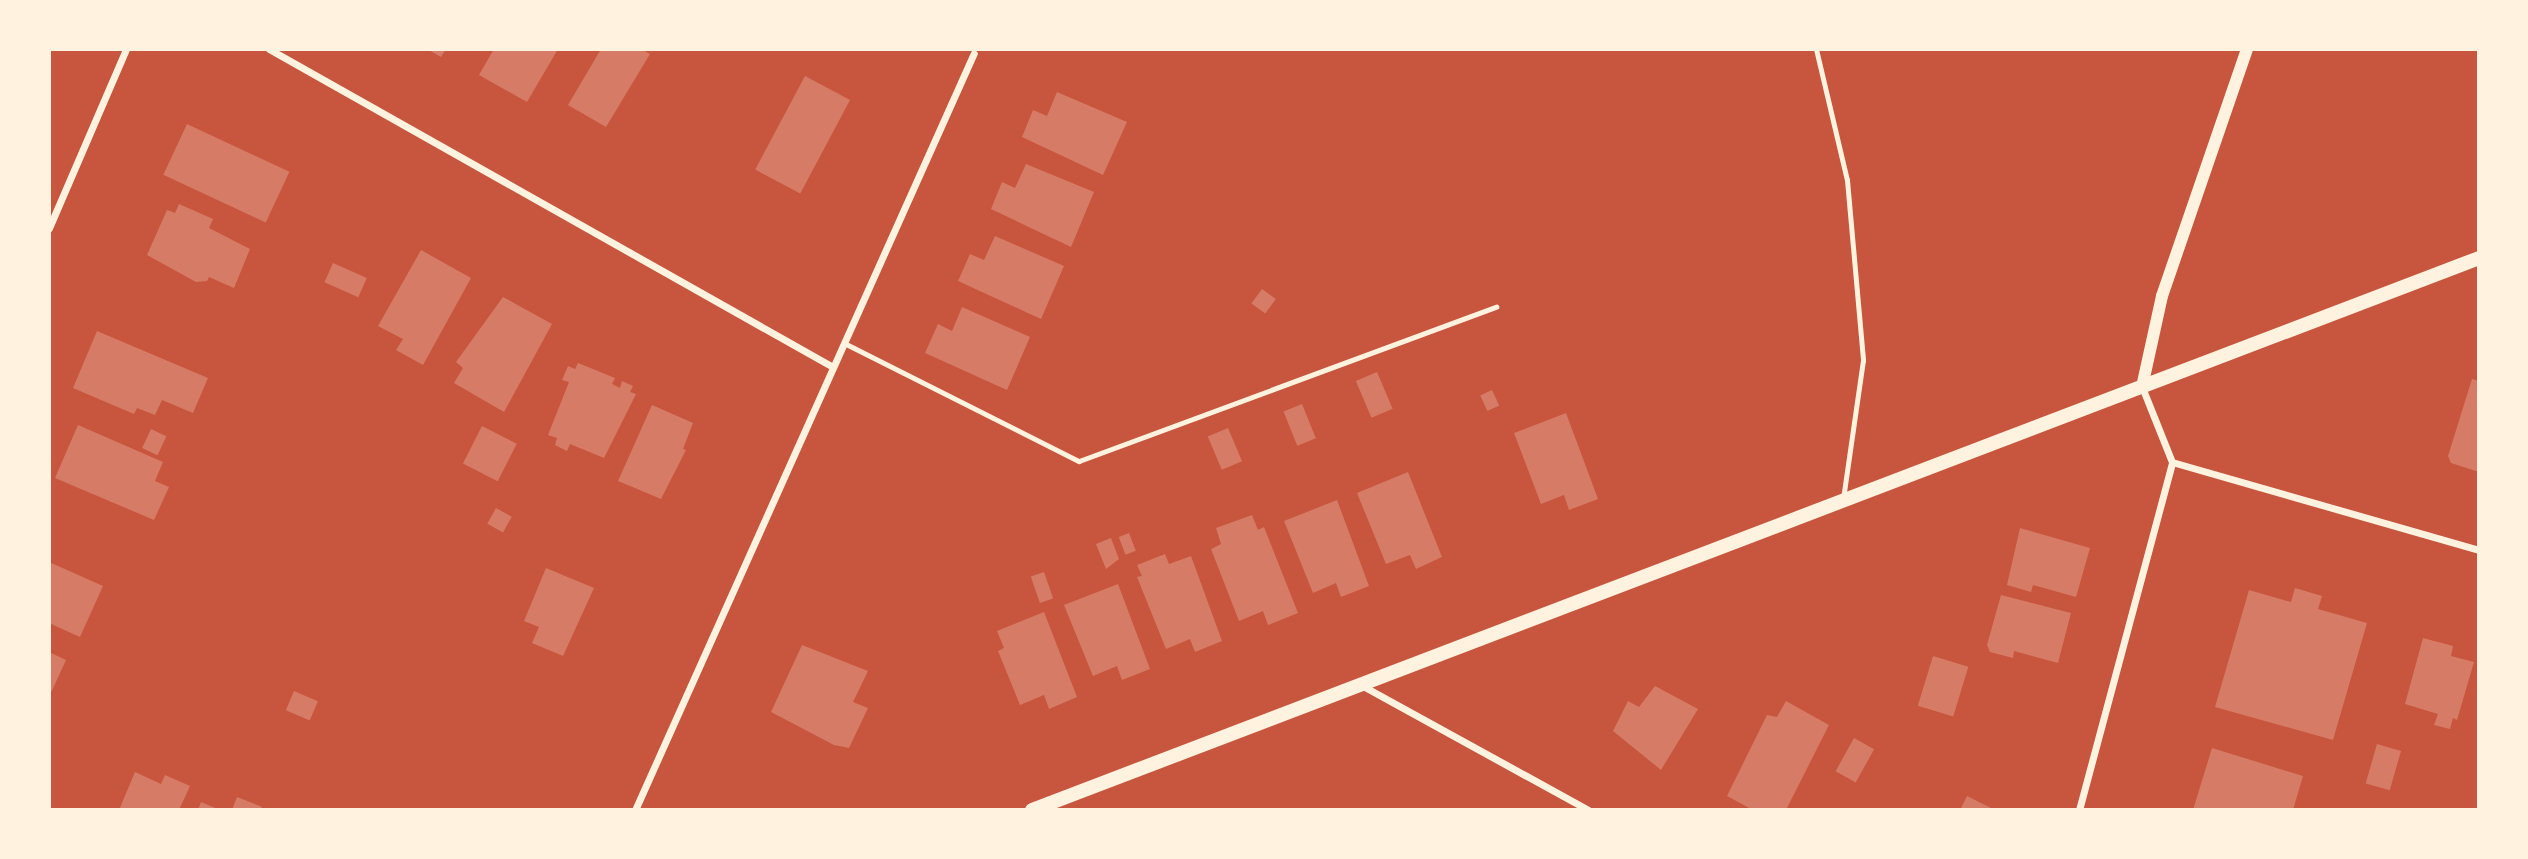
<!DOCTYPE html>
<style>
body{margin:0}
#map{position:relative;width:2528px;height:859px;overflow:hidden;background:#c8553d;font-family:"Fira Sans",sans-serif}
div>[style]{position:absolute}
.building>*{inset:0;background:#d67c66;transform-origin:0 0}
.service>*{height:5px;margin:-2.5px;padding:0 2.5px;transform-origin:2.5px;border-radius:2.5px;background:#fff3e0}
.minor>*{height:7px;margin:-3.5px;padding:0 3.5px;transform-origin:3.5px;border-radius:3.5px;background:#fff3e0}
.tertiary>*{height:12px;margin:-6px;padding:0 6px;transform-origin:6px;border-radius:6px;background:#fff3e0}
.secondary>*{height:14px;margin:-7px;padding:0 7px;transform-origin:7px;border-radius:7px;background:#fff3e0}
span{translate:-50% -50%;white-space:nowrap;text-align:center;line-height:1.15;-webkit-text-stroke:6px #fff3e0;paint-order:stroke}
.frame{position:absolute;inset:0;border:51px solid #fff3e0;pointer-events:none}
</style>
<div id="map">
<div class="building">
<i style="clip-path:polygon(427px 49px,446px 49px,441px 57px)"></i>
<i style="clip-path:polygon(494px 49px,558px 49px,527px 102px,479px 75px)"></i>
<i style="clip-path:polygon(601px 49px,641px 49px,650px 54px,606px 127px,568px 105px)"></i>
<i style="left:805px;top:76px;width:51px;height:106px;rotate:28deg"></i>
<i style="clip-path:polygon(1057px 92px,1127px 122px,1103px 175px,1022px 137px,1033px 110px,1047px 116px)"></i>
<i style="left:187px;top:124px;width:113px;height:56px;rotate:25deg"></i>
<i style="clip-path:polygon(1026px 164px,1094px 192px,1071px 247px,991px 209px,1002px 182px,1015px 188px)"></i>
<i style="clip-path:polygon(179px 204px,213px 219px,209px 228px,250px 249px,234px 288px,209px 277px,207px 281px,196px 282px,147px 255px,167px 210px,175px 213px)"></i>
<i style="clip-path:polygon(995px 236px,1064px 266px,1041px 319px,958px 281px,970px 254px,984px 260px)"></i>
<i style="clip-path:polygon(421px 250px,471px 278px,423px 365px,396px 350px,403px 339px,378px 326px)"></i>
<i style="left:333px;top:263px;width:37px;height:21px;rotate:24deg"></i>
<i style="left:1262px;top:289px;width:17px;height:18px;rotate:36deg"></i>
<i style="clip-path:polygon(503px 297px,552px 324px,504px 412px,454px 383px,463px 368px,456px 362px)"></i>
<i style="clip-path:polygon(962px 307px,1030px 337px,1007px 390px,925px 353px,938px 324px,952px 331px)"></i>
<i style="clip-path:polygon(97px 331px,208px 378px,193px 413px,162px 400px,155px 415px,137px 408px,134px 414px,73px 388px)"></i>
<i style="clip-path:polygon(578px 363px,615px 378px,612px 384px,620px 388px,622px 381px,633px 386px,630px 392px,636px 394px,604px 458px,570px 444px,567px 451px,555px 445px,557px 438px,548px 435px,569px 382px,562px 380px,568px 366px,575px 369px)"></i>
<i style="left:1377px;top:372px;width:40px;height:23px;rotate:67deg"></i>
<i style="clip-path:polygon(2472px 379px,2479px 381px,2479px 472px,2451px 463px,2448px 456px)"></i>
<i style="left:1492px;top:390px;width:17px;height:13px;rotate:65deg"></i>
<i style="left:1302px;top:404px;width:37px;height:20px;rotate:68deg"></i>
<i style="clip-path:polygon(652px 405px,693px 423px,683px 449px,686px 450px,661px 499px,618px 481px)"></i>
<i style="clip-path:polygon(1566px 413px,1598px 499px,1569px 510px,1564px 495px,1541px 504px,1514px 433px)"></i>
<i style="clip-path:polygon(78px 425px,163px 462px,155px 481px,169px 487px,154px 520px,55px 478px)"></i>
<i style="left:482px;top:426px;width:39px;height:42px;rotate:27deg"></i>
<i style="left:1228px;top:428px;width:36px;height:22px;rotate:67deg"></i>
<i style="left:151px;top:429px;width:17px;height:21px;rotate:25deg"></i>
<i style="clip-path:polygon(1408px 472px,1442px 557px,1416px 569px,1410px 555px,1386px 564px,1357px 493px)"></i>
<i style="clip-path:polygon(1337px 500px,1369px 586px,1341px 597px,1336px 583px,1313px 593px,1284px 521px)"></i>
<i style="left:496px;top:508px;width:18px;height:18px;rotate:29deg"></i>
<i style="clip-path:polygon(1252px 515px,1258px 530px,1264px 527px,1298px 613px,1268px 625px,1263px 611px,1239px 621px,1211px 549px,1221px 544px,1216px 528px)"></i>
<i style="clip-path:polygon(2020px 528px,2090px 548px,2076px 597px,2033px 585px,2031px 592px,2007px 585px)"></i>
<i style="left:1129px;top:533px;width:19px;height:11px;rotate:69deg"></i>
<i style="clip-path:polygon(1111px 538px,1119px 559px,1106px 569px,1096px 544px)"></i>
<i style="clip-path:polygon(1165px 554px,1169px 564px,1191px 556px,1222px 641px,1195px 652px,1190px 639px,1166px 649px,1137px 577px,1142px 576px,1137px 565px)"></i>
<i style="clip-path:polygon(49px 562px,103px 586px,80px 637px,49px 623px)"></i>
<i style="clip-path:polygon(546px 568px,594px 588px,563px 656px,532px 643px,539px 627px,524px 621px)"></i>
<i style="left:1044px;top:572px;width:28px;height:14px;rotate:71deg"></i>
<i style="clip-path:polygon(1118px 584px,1150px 669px,1122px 680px,1117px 666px,1093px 676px,1064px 605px)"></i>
<i style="clip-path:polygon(2295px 588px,2322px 596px,2318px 609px,2367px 623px,2333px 740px,2215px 707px,2249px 590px,2291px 602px)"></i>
<i style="clip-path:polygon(2001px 595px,2071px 613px,2058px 663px,2014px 651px,2013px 658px,1990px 652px,1987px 645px)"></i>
<i style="clip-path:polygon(1044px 612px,1077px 697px,1049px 709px,1044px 695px,1020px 705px,998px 651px,1004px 648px,997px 631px)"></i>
<i style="clip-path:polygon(2423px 638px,2453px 646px,2451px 656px,2474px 662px,2457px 720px,2453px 718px,2450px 729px,2434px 725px,2438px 714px,2405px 704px)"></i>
<i style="clip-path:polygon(802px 645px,868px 671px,853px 702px,868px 708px,849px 748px,834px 745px,771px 712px)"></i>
<i style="clip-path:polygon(49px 652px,66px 660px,49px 697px)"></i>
<i style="left:1933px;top:656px;width:37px;height:52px;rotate:17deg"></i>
<i style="clip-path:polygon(1655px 686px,1698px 709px,1661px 770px,1613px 731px,1628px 701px,1639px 707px)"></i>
<i style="left:294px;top:691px;width:26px;height:21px;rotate:23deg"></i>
<i style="clip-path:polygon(1786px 701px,1829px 725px,1787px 808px,1753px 810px,1727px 796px,1767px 715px,1777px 717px)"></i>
<i style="left:1854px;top:738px;width:23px;height:38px;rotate:29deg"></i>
<i style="left:2377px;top:744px;width:25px;height:41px;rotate:16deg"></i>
<i style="clip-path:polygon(2212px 748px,2303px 776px,2293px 810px,2193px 810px)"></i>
<i style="clip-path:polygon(135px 772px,161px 784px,165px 775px,190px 786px,179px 810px,119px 810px)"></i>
<i style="clip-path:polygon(1967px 796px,1995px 810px,1960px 810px)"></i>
<i style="clip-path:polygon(237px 797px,262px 807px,260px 810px,232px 810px)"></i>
<i style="clip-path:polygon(201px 802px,220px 810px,198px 810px)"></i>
</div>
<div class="service">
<i style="left:1816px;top:49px;width:135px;rotate:76.7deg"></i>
<i style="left:1847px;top:180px;width:181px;rotate:84.9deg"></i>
<i style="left:1863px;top:360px;width:139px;rotate:98.2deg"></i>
<i style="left:844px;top:343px;width:263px;rotate:26.7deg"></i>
<i style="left:1079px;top:461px;width:445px;rotate:-20.3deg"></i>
</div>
<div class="minor">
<i style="left:269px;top:49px;width:647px;rotate:29.42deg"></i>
<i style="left:49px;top:228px;width:195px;rotate:-66.7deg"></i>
<i style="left:2172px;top:462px;width:319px;rotate:16deg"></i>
<i style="left:1361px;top:685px;width:259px;rotate:28.8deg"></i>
<i style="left:635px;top:810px;width:829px;rotate:-65.88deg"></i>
<i style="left:2079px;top:810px;width:360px;rotate:-75deg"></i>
<i style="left:2172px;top:462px;width:81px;rotate:-111.8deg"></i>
</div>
<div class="tertiary">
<i style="left:2142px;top:387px;width:93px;rotate:-77.6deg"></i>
<i style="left:2162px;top:296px;width:261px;rotate:-71deg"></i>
</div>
<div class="secondary">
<i style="left:1032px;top:810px;width:1549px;rotate:-20.88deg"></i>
</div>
<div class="frame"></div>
</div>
